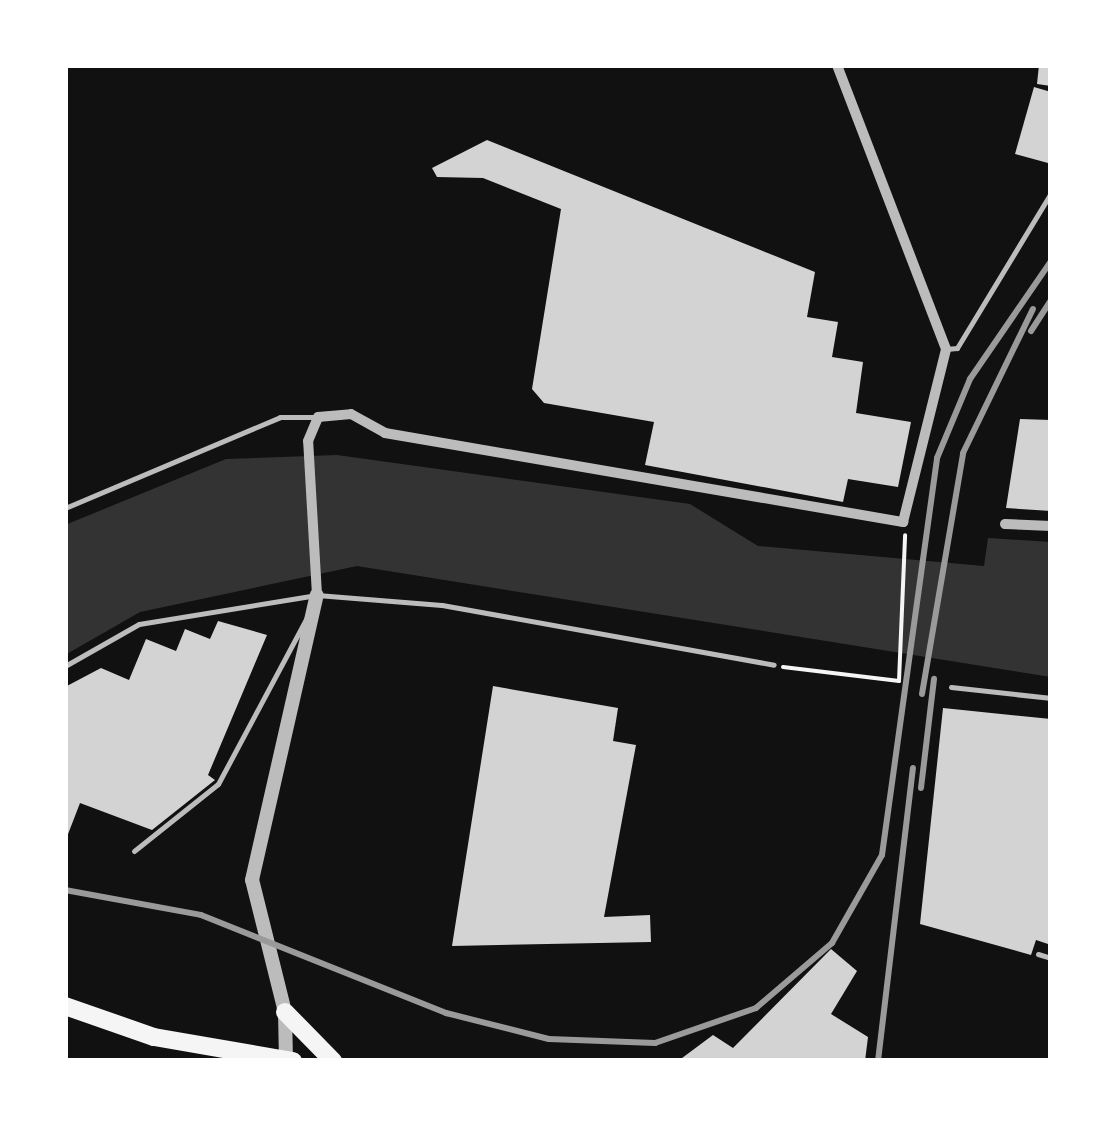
<!DOCTYPE html>
<style>
body{margin:0}
#map{position:relative;width:1116px;height:1126px;overflow:hidden;background:#111;font-family:"Exo 2",sans-serif}
div>[style]{position:absolute}
.water>*{inset:0;background:#333}
.building>*{inset:0;background:#d3d3d3}
.path>*{height:4px;margin:-2px;padding:0 2px;transform-origin:2px;border-radius:2px;background:#f5f5f5}
.service>*{height:5px;margin:-2.5px;padding:0 2.5px;transform-origin:2.5px;border-radius:2.5px;background:#bcbcbc}
.minor>*{height:10px;margin:-5px;padding:0 5px;transform-origin:5px;border-radius:5px;background:#bcbcbc}
.tertiary>*{height:14px;margin:-7px;padding:0 7px;transform-origin:7px;border-radius:7px;background:#bcbcbc}
.primary>*{height:18px;margin:-9px;padding:0 9px;transform-origin:9px;border-radius:9px;background:#f5f5f5}
.rail>*{height:6px;margin:-3px;padding:0 3px;transform-origin:3px;border-radius:3px;background:#9a9a9a}
span{translate:-50% -50%;white-space:nowrap;text-align:center;line-height:1.15;-webkit-text-stroke:10px #fff;paint-order:stroke}
.frame{position:absolute;inset:0;border:68px solid #fff;pointer-events:none}
</style>
<div id="map">
<div class="water">
<i style="clip-path:polygon(337px 455px,690px 504px,758px 546px,984px 566px,988px 538px,1051px 542px,1051px 677px,357px 566px,140px 612px,65px 655px,65px 525px,226px 459px)"></i>
</div>
<div class="building">
<i style="clip-path:polygon(1039px 65px,1051px 65px,1051px 86px,1037px 84px)"></i>
<i style="clip-path:polygon(1034px 87px,1051px 92px,1048px 163px,1015px 154px)"></i>
<i style="clip-path:polygon(487px 140px,815px 272px,807px 317px,838px 322px,832px 357px,863px 362px,856px 413px,911px 422px,898px 487px,848px 479px,843px 502px,645px 465px,654px 422px,544px 403px,532px 389px,561px 209px,483px 178px,437px 177px,432px 168px)"></i>
<i style="clip-path:polygon(1020px 419px,1051px 420px,1051px 511px,1006px 508px)"></i>
<i style="clip-path:polygon(218px 621px,267px 635px,208px 775px,215px 780px,152px 830px,80px 803px,65px 842px,65px 687px,101px 668px,129px 680px,146px 639px,176px 651px,185px 629px,210px 639px)"></i>
<i style="clip-path:polygon(493px 686px,618px 708px,613px 741px,636px 745px,604px 917px,650px 915px,651px 942px,452px 946px)"></i>
<i style="clip-path:polygon(943px 708px,1051px 719px,1051px 945px,1036px 940px,1031px 955px,920px 924px)"></i>
<i style="clip-path:polygon(831px 949px,857px 971px,831px 1014px,868px 1037px,865px 1061px,678px 1061px,713px 1035px,733px 1048px)"></i>
</div>
<div class="path">
<i style="left:783px;top:667px;width:117px;rotate:6.9deg"></i>
<i style="left:899px;top:681px;width:146px;rotate:-87.6deg"></i>
</div>
<div class="service">
<i style="left:946px;top:349px;width:11px;rotate:-5deg"></i>
<i style="left:957px;top:348px;width:181px;rotate:-58.8deg"></i>
<i style="left:65px;top:508px;width:233px;rotate:-22.9deg"></i>
<i style="left:280px;top:417px;width:35px"></i>
<i style="left:65px;top:666px;width:85px;rotate:-29.6deg"></i>
<i style="left:139px;top:624px;width:180px;rotate:-9.3deg"></i>
<i style="left:317px;top:595px;width:125px;rotate:4.6deg"></i>
<i style="left:442px;top:605px;width:337px;rotate:10.2deg"></i>
<i style="left:951px;top:687px;width:101px;rotate:6.3deg"></i>
<i style="left:134px;top:851px;width:107px;rotate:-38.6deg"></i>
<i style="left:218px;top:784px;width:189px;rotate:-61.9deg"></i>
<i style="left:1038px;top:954px;width:14px;rotate:17deg"></i>
</div>
<div class="minor">
<i style="left:1005px;top:524px;width:46px;rotate:2.5deg"></i>
<i style="left:317px;top:595px;width:154px;rotate:-93.3deg"></i>
<i style="left:308px;top:441px;width:26px;rotate:-67deg"></i>
<i style="left:318px;top:417px;width:33px;rotate:-5deg"></i>
<i style="left:351px;top:414px;width:39px;rotate:29deg"></i>
<i style="left:385px;top:433px;width:526px;rotate:9.75deg"></i>
<i style="left:903px;top:522px;width:178px;rotate:-76deg"></i>
<i style="left:946px;top:349px;width:304px;rotate:-111deg"></i>
</div>
<div class="tertiary">
<i style="left:286px;top:1060px;width:48px;rotate:-91.2deg"></i>
<i style="left:285px;top:1012px;width:136px;rotate:-104deg"></i>
<i style="left:252px;top:880px;width:292px;rotate:-77.2deg"></i>
</div>
<div class="primary">
<i style="left:65px;top:1006px;width:94px;rotate:19.2deg"></i>
<i style="left:154px;top:1037px;width:141px;rotate:9.8deg"></i>
<i style="left:285px;top:1012px;width:69px;rotate:45.6deg"></i>
</div>
<div class="rail">
<i style="left:1031px;top:331px;width:37px;rotate:-57deg"></i>
<i style="left:922px;top:694px;width:244px;rotate:-80.3deg"></i>
<i style="left:963px;top:453px;width:160px;rotate:-64.1deg"></i>
<i style="left:921px;top:788px;width:110px;rotate:-83.2deg"></i>
<i style="left:65px;top:890px;width:138px;rotate:10.4deg"></i>
<i style="left:201px;top:915px;width:264px;rotate:21.8deg"></i>
<i style="left:446px;top:1013px;width:106px;rotate:14.2deg"></i>
<i style="left:549px;top:1039px;width:106px;rotate:2.2deg"></i>
<i style="left:655px;top:1043px;width:107px;rotate:-19.1deg"></i>
<i style="left:756px;top:1008px;width:100px;rotate:-40.5deg"></i>
<i style="left:832px;top:943px;width:101px;rotate:-60.4deg"></i>
<i style="left:882px;top:855px;width:401px;rotate:-82.1deg"></i>
<i style="left:937px;top:458px;width:86px;rotate:-67.3deg"></i>
<i style="left:970px;top:379px;width:143px;rotate:-55.5deg"></i>
<i style="left:878px;top:1061px;width:295px;rotate:-83.2deg"></i>
</div>
<div class="frame"></div>
</div>
